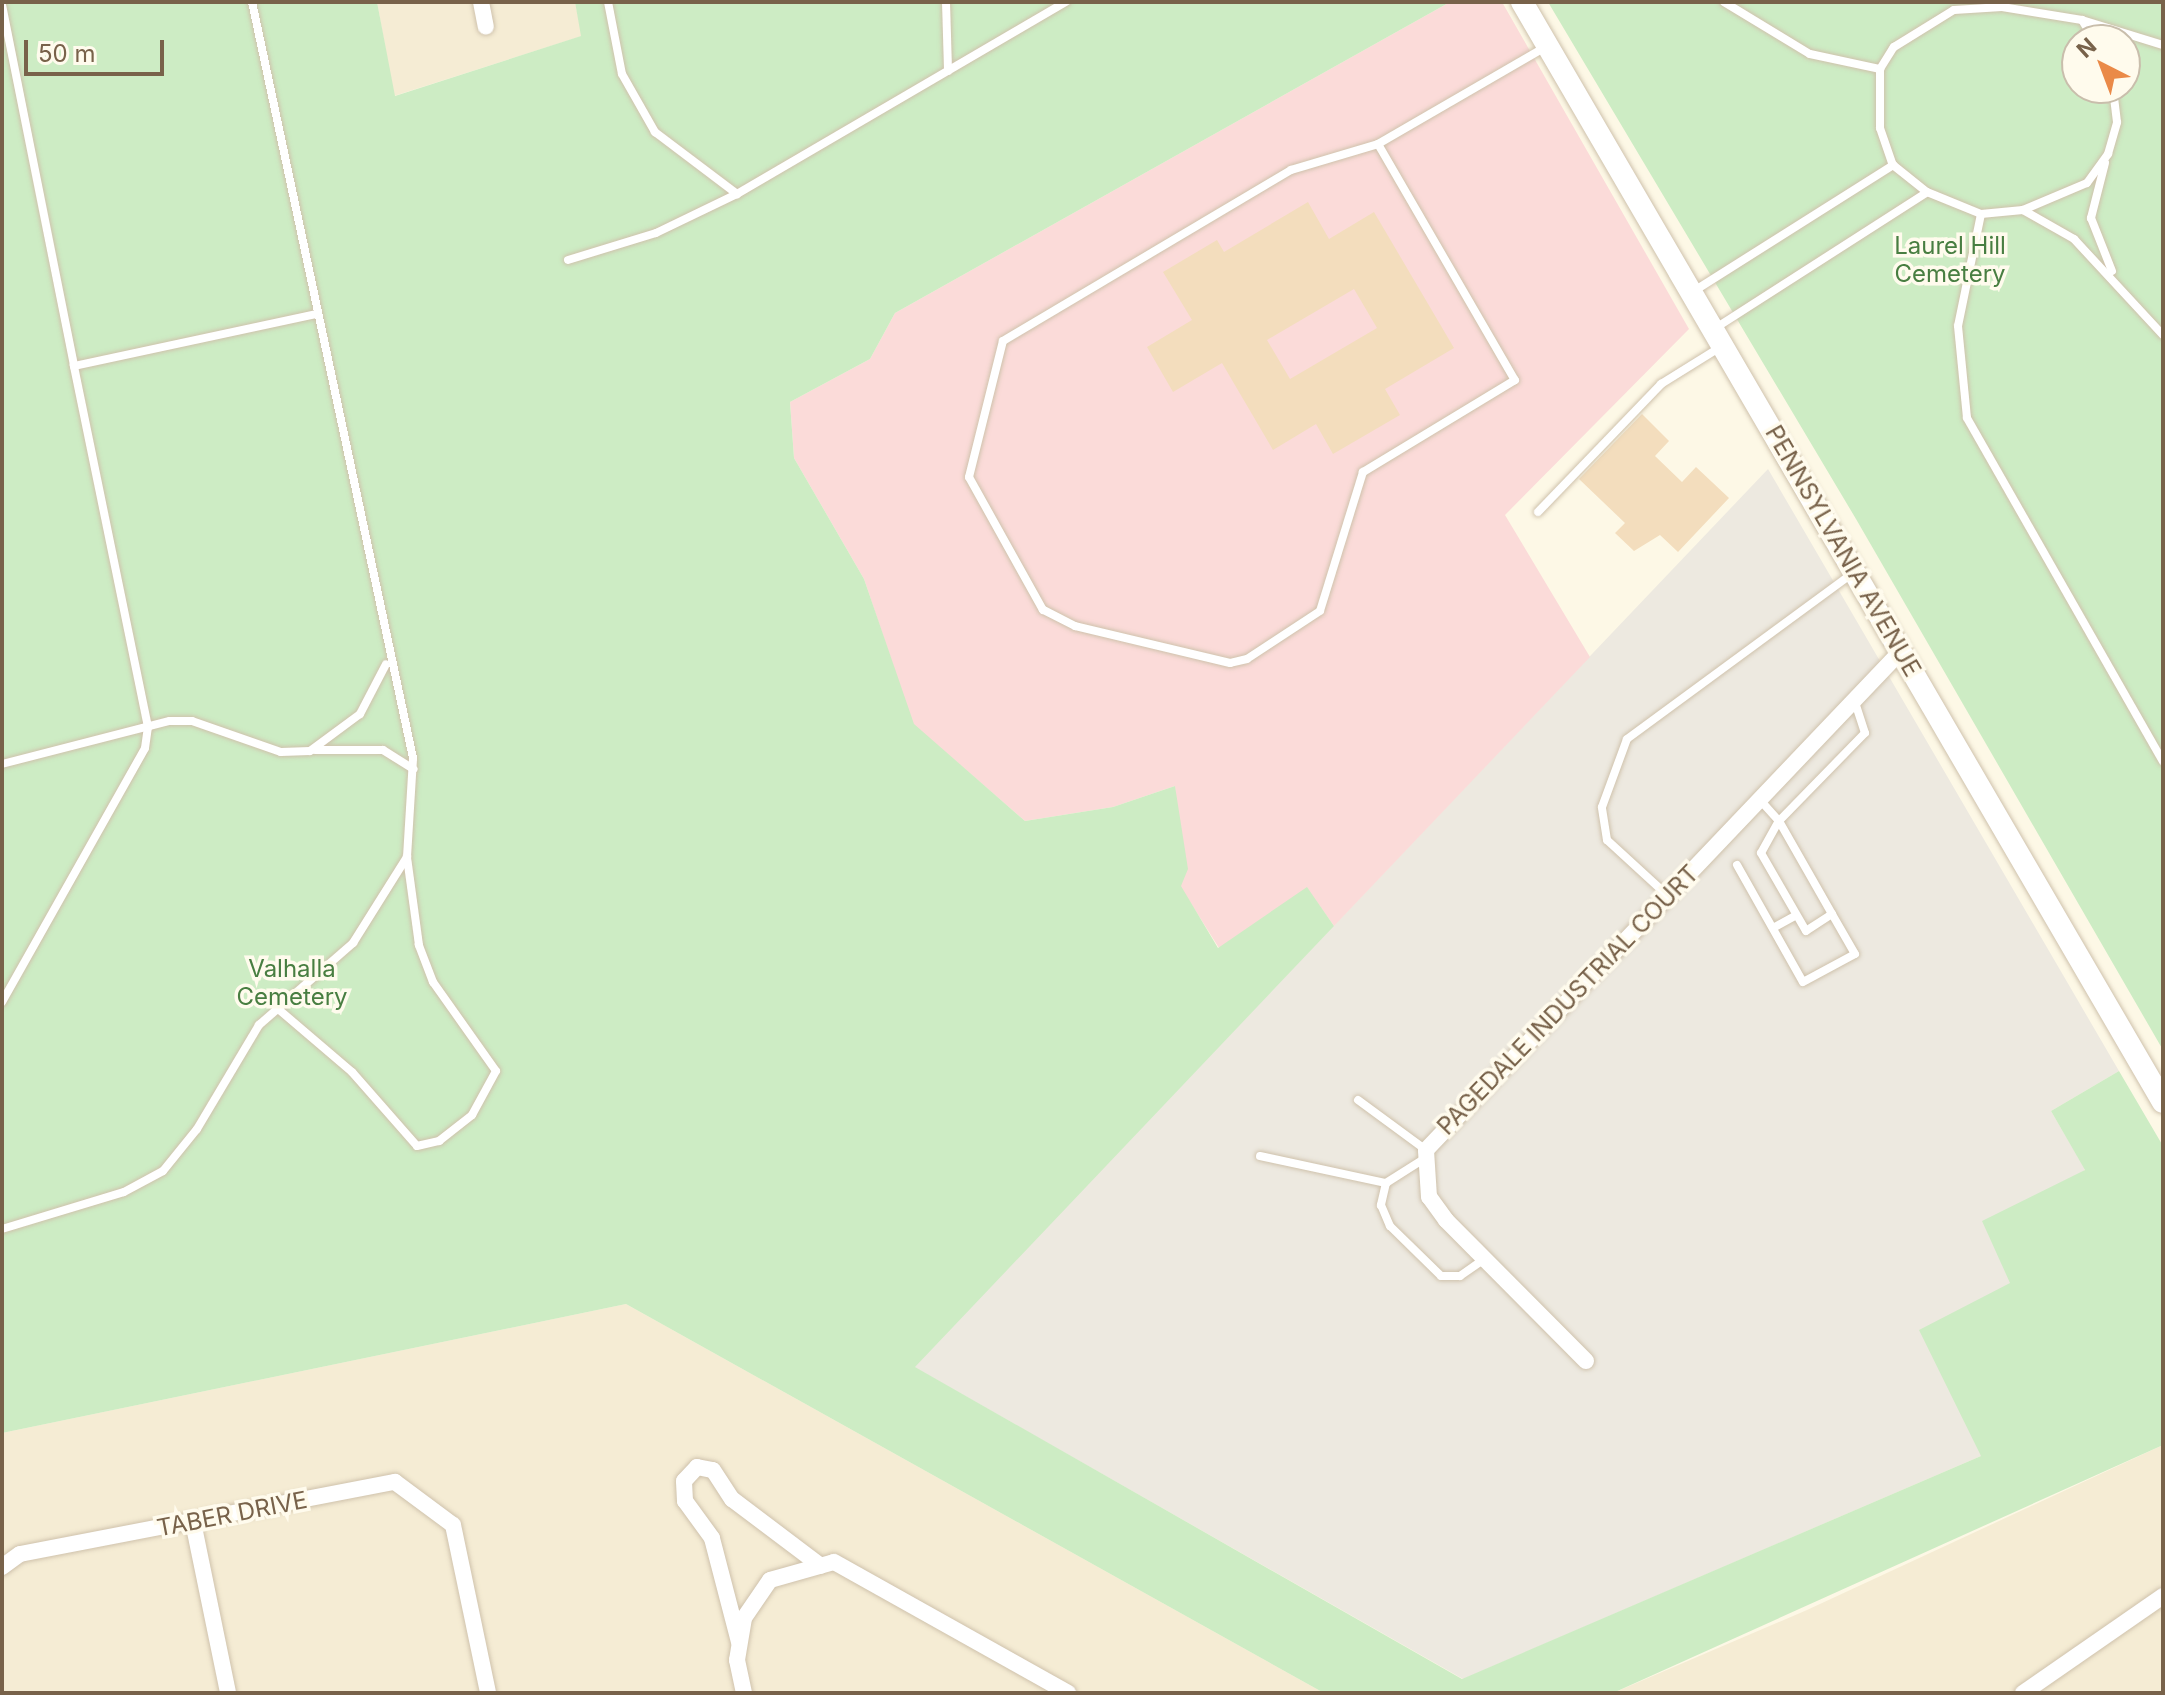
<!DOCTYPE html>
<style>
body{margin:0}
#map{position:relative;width:2165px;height:1695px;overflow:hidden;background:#fdf8e6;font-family:Inter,sans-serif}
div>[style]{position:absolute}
.residential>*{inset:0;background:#f5ecd4}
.industrial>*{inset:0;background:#ede9e0}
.medical>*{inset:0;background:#fbdbd9}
.green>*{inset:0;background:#cdecc4}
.building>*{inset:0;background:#f3ddbd}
.roads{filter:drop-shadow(0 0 2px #cfc2ac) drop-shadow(0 0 2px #cfc2ac)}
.lane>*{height:8px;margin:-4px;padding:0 4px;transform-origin:4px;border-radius:4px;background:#fff}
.street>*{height:16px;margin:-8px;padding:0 8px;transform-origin:8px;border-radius:8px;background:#fff}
.secondary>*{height:22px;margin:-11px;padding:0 11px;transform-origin:11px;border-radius:11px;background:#fff}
span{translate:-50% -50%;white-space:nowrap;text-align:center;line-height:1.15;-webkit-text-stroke:7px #fffbed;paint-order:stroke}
.park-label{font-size:24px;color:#487e41}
.street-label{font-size:24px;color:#78624a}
.frame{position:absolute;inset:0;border:4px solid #78624a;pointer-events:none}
.north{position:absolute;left:2061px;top:24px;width:80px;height:80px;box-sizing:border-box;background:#fffbed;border:2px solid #c9beac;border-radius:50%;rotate:318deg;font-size:22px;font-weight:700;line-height:32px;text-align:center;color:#78624a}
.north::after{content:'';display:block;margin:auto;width:28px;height:36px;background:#ea8a48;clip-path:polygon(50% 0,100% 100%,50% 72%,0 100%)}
.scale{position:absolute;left:24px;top:40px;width:140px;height:36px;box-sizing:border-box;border:4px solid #78624a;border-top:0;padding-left:10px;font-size:24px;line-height:28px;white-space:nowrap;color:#78624a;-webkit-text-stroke:6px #fffbed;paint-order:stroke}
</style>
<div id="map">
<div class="residential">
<i style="clip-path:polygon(377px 2px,575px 2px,582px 36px,394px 96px)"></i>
<i style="clip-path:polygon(626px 1304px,1324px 1693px,2px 1693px,2px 1433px)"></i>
<i style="clip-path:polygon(2163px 1445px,2163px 1693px,1613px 1693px,1807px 1610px)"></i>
</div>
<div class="industrial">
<i style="clip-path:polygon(1768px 469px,2119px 1071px,2051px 1111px,2085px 1169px,2010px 1283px,1981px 1456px,1463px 1679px,914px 1367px)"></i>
</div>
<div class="medical">
<i style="clip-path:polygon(1450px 2px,1502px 2px,1689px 329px,1505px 515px,1590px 657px,1334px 926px,1307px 888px,1219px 948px,1180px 886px,1175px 786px,1113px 807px,1025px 821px,913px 724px,864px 579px,794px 458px,790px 402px,870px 359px,895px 313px)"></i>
</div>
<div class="green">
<i style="clip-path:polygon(2px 2px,377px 2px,395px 96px,581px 36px,575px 2px,1450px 2px,895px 313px,870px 359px,790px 402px,794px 458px,864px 579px,914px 724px,1025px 821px,1113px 807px,1175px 786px,1188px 869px,1181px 886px,1218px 948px,1307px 887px,1334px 926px,915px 1367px,1462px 1679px,1981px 1456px,1919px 1330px,2010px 1283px,1982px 1221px,2085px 1170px,2051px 1111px,2119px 1071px,2163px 1146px,2163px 1445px,1613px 1693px,1324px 1693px,626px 1304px,2px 1433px)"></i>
<i style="clip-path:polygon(evenodd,1548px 2px,2163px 2px,2163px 1050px,1856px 519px,1548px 2px,2077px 40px,2125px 40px,2125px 88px,2077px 88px,2077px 40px)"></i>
</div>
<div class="building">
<i style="clip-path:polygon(evenodd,1308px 202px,1329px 239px,1374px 212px,1454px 348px,1385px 389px,1400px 415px,1333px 454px,1316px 424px,1273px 450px,1222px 363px,1173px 392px,1147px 347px,1192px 320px,1163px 272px,1217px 240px,1224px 252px,1308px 202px,1354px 289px,1377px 328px,1290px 379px,1267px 340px,1354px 289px)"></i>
<i style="clip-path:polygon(1642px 414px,1669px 441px,1655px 456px,1682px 482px,1696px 467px,1729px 498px,1678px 552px,1660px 535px,1634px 551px,1615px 533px,1625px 523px,1579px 479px)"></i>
</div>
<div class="roads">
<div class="lane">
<i style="left:608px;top:2px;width:73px;rotate:79deg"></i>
<i style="left:622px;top:74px;width:67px;rotate:60.4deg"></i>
<i style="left:655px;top:132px;width:103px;rotate:37.1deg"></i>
<i style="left:946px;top:2px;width:69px;rotate:88.3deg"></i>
<i style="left:1724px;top:2px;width:100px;rotate:31.2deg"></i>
<i style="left:1810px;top:54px;width:72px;rotate:12.1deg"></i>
<i style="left:1880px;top:69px;width:26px;rotate:-58deg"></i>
<i style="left:1894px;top:47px;width:70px;rotate:-31.7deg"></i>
<i style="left:1954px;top:10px;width:48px;rotate:-3.6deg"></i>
<i style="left:2002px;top:7px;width:81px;rotate:9.2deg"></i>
<i style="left:2082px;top:20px;width:85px;rotate:17.2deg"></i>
<i style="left:2px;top:5px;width:368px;rotate:78.7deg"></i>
<i style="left:2082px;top:20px;width:23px;rotate:59deg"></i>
<i style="left:1880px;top:69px;width:59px;rotate:90deg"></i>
<i style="left:1880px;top:128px;width:39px;rotate:71deg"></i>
<i style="left:1893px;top:165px;width:43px;rotate:38.5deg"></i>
<i style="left:1927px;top:192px;width:58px;rotate:22.2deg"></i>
<i style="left:1981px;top:214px;width:42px;rotate:-5.4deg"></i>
<i style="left:2023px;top:210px;width:69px;rotate:-22.9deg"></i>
<i style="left:2087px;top:183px;width:36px;rotate:-54deg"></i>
<i style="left:2108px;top:154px;width:33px;rotate:-74deg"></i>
<i style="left:2117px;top:122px;width:34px;rotate:-97deg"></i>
<i style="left:1378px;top:144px;width:273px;rotate:59.9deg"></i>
<i style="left:1515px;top:380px;width:178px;rotate:148.8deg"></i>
<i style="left:1363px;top:472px;width:145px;rotate:107.2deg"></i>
<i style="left:1320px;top:611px;width:87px;rotate:146.7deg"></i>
<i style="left:1247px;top:659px;width:17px;rotate:167deg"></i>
<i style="left:1230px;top:663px;width:159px;rotate:-166.6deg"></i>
<i style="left:1075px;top:626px;width:36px;rotate:-153deg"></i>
<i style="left:1043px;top:610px;width:152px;rotate:-119.1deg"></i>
<i style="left:969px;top:477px;width:140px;rotate:-76deg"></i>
<i style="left:1003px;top:341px;width:335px;rotate:-30.7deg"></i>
<i style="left:1291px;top:170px;width:91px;rotate:-16.6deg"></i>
<i style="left:1378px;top:144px;width:195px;rotate:-30.1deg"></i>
<i style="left:2105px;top:163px;width:57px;rotate:104.3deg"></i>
<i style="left:2091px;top:218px;width:57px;rotate:68.4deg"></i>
<i style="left:2023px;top:210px;width:59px;rotate:29.6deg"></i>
<i style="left:2074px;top:239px;width:131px;rotate:47.2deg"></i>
<i style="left:1981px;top:214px;width:114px;rotate:101.6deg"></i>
<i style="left:1958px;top:326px;width:92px;rotate:84.4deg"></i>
<i style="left:1967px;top:418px;width:395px;rotate:60.3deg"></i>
<i style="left:568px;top:260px;width:92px;rotate:-17.1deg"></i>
<i style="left:656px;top:233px;width:90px;rotate:-25.7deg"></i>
<i style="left:737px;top:194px;width:381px;rotate:-30.3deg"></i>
<i style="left:1694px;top:291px;width:236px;rotate:-32.3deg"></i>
<i style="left:1714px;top:329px;width:253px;rotate:-32.7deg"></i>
<i style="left:1538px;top:512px;width:178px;rotate:-46.1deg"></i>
<i style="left:1661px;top:384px;width:72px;rotate:-31.9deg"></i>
<i style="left:315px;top:750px;width:68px"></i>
<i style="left:383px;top:750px;width:36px;rotate:32deg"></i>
<i style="left:2px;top:764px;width:173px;rotate:-14.4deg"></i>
<i style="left:170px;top:721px;width:22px"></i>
<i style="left:192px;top:721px;width:94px;rotate:19.2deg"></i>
<i style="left:281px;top:752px;width:29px;rotate:-2deg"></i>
<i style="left:310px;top:751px;width:62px;rotate:-36.5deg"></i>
<i style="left:360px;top:714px;width:56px;rotate:-62.5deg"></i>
<i style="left:1761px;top:801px;width:27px;rotate:48deg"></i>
<i style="left:1779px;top:821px;width:107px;rotate:60.3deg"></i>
<i style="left:1832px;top:914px;width:31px;rotate:147deg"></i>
<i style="left:1806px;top:931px;width:90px;rotate:-120deg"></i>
<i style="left:1761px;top:853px;width:37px;rotate:-61deg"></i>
<i style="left:1779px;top:821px;width:123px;rotate:-45.7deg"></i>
<i style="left:1865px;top:733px;width:35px;rotate:-108deg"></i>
<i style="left:1737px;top:865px;width:134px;rotate:60.6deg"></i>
<i style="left:1803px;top:982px;width:59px;rotate:-28.3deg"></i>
<i style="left:1855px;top:954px;width:46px;rotate:-119.9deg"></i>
<i style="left:1667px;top:895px;width:81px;rotate:-137.5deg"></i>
<i style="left:1607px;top:840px;width:33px;rotate:-99deg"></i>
<i style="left:1602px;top:807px;width:72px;rotate:-69.8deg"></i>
<i style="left:1627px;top:739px;width:280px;rotate:-36.3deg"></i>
<i style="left:1773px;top:928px;width:26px;rotate:-29deg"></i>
<i style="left:2px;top:1002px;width:291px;rotate:-60.6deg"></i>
<i style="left:145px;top:748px;width:21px;rotate:-82deg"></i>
<i style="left:148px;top:727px;width:369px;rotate:-101.6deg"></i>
<i style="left:74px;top:366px;width:248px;rotate:-12.1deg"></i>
<i style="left:277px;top:1008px;width:99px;rotate:40.5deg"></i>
<i style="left:352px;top:1072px;width:98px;rotate:48.7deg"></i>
<i style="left:417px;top:1146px;width:23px;rotate:-13deg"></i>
<i style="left:439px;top:1141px;width:42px;rotate:-38.2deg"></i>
<i style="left:472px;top:1115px;width:50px;rotate:-61.4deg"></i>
<i style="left:496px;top:1071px;width:109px;rotate:-125.3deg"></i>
<i style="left:433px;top:982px;width:40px;rotate:-111deg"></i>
<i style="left:419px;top:945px;width:89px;rotate:-97.8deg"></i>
<i style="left:1358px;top:1100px;width:84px;rotate:36.3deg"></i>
<i style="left:1260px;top:1156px;width:129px;rotate:12.1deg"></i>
<i style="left:1386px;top:1183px;width:45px;rotate:-32.3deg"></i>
<i style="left:1386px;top:1183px;width:23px;rotate:103deg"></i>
<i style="left:1381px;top:1205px;width:23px;rotate:67deg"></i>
<i style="left:1390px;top:1226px;width:71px;rotate:44.4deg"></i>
<i style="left:1441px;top:1276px;width:19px"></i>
<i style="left:1460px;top:1276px;width:29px;rotate:-35deg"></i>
<i style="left:2px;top:1229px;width:127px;rotate:-16.9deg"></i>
<i style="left:124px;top:1192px;width:44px;rotate:-28.3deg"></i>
<i style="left:163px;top:1171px;width:54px;rotate:-51deg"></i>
<i style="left:197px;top:1129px;width:121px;rotate:-59.2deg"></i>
<i style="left:259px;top:1025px;width:125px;rotate:-41.1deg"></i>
<i style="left:353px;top:943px;width:102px;rotate:-57.9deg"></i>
<i style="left:407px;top:857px;width:99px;rotate:-86.5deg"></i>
<i style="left:413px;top:758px;width:773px;rotate:-102.02deg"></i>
</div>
<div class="street">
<i style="left:481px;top:2px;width:25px;rotate:79deg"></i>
<i style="left:1586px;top:1361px;width:199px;rotate:-134.8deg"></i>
<i style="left:1446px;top:1220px;width:29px;rotate:-126deg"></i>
<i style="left:1429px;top:1197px;width:47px;rotate:-93.7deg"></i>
<i style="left:1426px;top:1150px;width:689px;rotate:-46.41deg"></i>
<i style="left:193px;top:1522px;width:175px;rotate:78.4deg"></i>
<i style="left:2px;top:1567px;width:22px;rotate:-36deg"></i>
<i style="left:20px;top:1554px;width:382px;rotate:-10.9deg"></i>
<i style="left:395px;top:1482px;width:72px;rotate:36.6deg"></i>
<i style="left:453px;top:1525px;width:172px;rotate:78.2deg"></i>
<i style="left:739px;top:1642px;width:107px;rotate:-104.6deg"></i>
<i style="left:712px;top:1538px;width:46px;rotate:-126.1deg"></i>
<i style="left:685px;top:1501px;width:20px;rotate:-93deg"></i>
<i style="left:684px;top:1481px;width:19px;rotate:-47deg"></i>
<i style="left:697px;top:1467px;width:16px;rotate:11deg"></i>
<i style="left:713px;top:1470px;width:35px;rotate:57deg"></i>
<i style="left:732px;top:1499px;width:111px;rotate:37deg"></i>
<i style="left:744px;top:1693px;width:34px;rotate:-102deg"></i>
<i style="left:737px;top:1660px;width:43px;rotate:-80.5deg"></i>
<i style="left:744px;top:1618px;width:46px;rotate:-55.6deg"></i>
<i style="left:770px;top:1580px;width:66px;rotate:-15.7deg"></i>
<i style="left:834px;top:1562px;width:268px;rotate:29.2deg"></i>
<i style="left:2023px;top:1693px;width:170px;rotate:-34.7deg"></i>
</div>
<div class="secondary">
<i style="left:1522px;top:2px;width:1273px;rotate:59.77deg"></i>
</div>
</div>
<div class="park-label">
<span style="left:1950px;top:260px">Laurel Hill<br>Cemetery</span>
<span style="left:292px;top:983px">Valhalla<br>Cemetery</span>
</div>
<div class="street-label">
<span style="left:1843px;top:551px;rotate:60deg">PENNSYLVANIA AVENUE</span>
<span style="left:1568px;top:1000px;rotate:-46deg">PAGEDALE INDUSTRIAL COURT</span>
<span style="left:232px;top:1514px;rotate:-11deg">TABER DRIVE</span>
</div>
<div class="frame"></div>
<div class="north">N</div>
<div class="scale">50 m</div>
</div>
